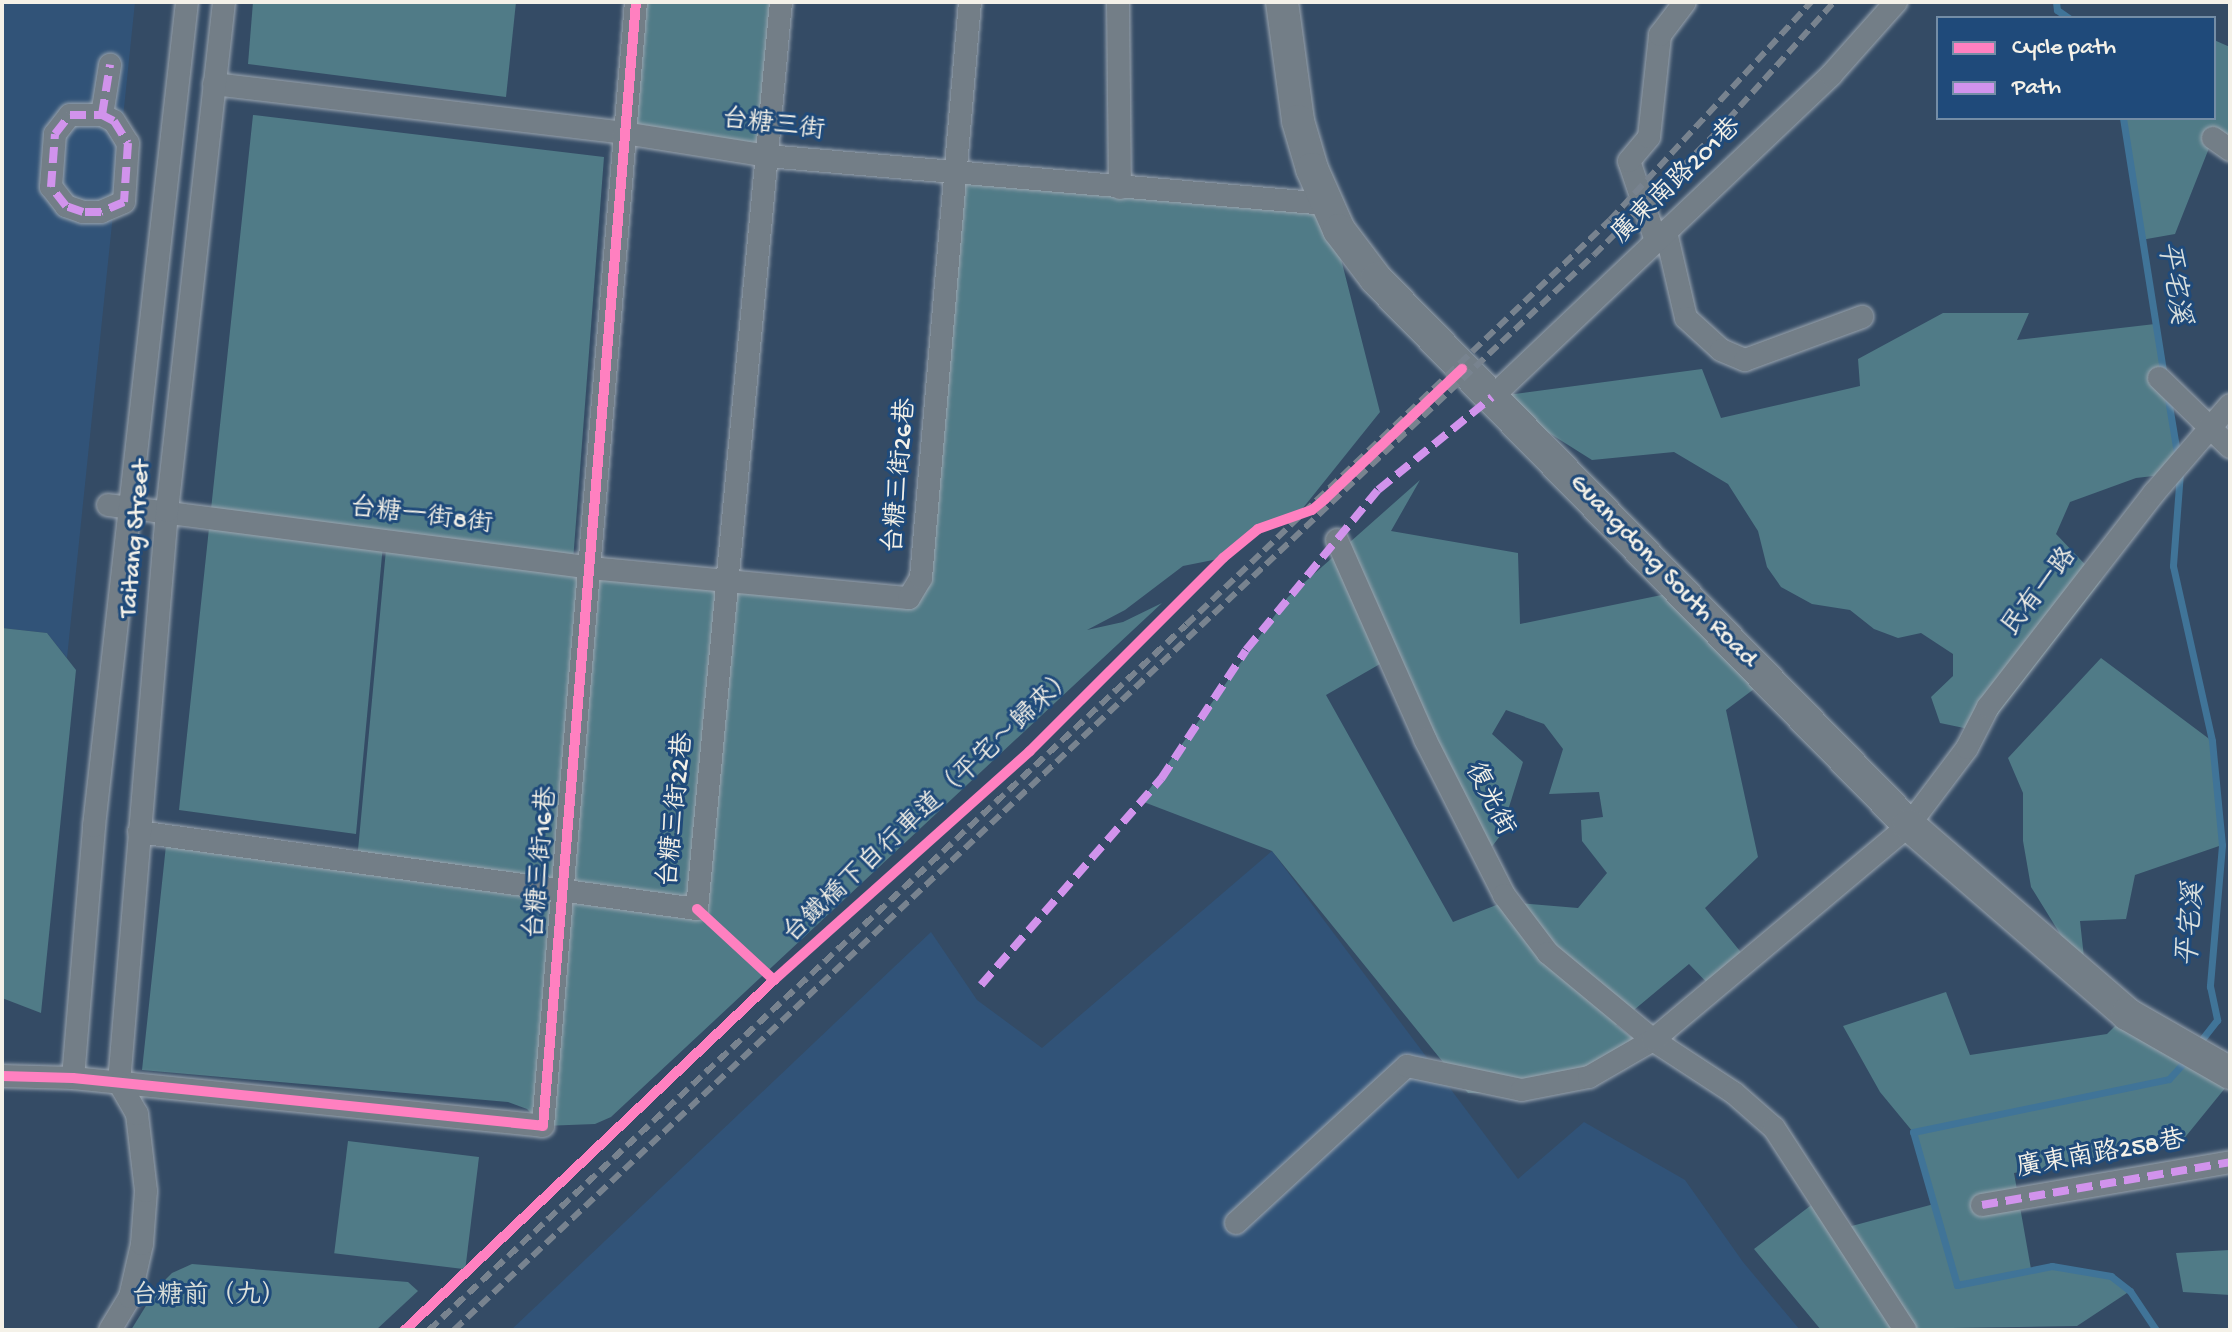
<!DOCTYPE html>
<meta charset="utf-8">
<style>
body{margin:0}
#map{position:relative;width:2232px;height:1332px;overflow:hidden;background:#344b65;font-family:"Gochi Hand","LXGW WenKai TC",sans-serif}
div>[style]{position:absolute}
.built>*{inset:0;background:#315378}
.green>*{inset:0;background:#507b87;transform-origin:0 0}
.stream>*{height:7px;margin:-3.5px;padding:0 3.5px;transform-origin:3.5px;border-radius:3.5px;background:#407498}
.roads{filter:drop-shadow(0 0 2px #9ba5af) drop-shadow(0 0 2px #9ba5af)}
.street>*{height:22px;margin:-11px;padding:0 11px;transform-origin:11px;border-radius:11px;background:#737e87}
.secondary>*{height:32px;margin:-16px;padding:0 16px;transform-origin:16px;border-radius:16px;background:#737e87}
.rail>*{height:6px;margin-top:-3px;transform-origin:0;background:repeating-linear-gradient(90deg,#78838f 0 12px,transparent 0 18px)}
.quiet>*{height:8px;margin-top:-4px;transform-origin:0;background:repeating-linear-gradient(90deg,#d193ec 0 16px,transparent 0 24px)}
.cycleway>*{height:10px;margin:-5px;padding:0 5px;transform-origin:5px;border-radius:5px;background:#ff80c0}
span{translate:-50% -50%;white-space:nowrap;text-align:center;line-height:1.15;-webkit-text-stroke:6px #1f4a7a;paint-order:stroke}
.street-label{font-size:26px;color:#f4f1e8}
.park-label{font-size:26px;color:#dce0da}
.water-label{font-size:28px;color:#d9dfdd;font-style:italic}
.frame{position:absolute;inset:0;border:4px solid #f4f1e8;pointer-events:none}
.legend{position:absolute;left:1936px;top:16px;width:280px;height:104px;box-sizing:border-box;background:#1f4a7a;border:2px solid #748da6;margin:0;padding:10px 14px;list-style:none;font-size:24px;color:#f4f1e8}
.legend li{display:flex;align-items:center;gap:16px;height:40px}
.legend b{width:40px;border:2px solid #748da6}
</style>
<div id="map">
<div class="built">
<i style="clip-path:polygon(2px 2px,135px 2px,67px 658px,47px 633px,2px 628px)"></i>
<i style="clip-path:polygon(1272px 851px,1518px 1179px,1584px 1122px,1685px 1180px,1743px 1262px,1800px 1330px,511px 1330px,931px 932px,977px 1000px,1042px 1048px)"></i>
</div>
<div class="green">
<i style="clip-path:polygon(253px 2px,516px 2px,506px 97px,248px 64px)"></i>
<i style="clip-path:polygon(636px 2px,781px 2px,767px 156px,624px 133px)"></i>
<i style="clip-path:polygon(2214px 40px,2230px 47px,2230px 135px,2213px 138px,2175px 234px,2141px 240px,2123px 118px,2214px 118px)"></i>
<i style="clip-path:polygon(253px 115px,604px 157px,573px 561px,384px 534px,356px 834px,179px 810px)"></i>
<i style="clip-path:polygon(955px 175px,1327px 204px,1380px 412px,1299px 513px,1258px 529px,1223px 558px,1183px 566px,1125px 610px,1087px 630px,1123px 622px,1162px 603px,611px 1117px,595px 1124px,543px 1126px,527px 1109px,508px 1102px,142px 1070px,167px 836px,357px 861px,387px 539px,908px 598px)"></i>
<i style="clip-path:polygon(1943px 313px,2029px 313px,2017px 340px,2155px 324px,2180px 473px,2136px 478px,2070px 502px,2056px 534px,2101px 581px,1979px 738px,1964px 728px,1940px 723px,1931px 697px,1953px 676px,1953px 654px,1921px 633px,1898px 638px,1874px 629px,1850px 610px,1812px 604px,1781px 587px,1767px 567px,1758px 531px,1728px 484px,1674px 452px,1592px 460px,1492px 397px,1702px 369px,1721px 418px,1860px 386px,1858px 359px)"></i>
<i style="clip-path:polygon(evenodd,1420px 480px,1391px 531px,1518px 553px,1520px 624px,1681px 591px,1766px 680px,1726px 710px,1758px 857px,1705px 908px,1748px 961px,1714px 990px,1689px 964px,1616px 1025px,1645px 1048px,1508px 1093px,1468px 1093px,1272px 851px,1141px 801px,1288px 597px,1420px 480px,1380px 664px,1481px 861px,1500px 836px,1523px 762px,1492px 734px,1506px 710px,1544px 724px,1563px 749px,1549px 794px,1599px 792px,1603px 817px,1581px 820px,1582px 841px,1607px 873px,1578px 908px,1504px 902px,1453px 922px,1326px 695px,1380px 664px)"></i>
<i style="clip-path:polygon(2px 628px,47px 633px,76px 670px,41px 1013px,2px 998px)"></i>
<i style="clip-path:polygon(2101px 658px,2212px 741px,2222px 845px,2135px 875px,2126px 919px,2080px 921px,2086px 976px,2031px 887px,2023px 841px,2023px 793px,2008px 758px)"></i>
<i style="clip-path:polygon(1946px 992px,1970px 1055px,2107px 1034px,2127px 1014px,2230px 1082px,2178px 1146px,2014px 1173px,2031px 1269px,2052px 1266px,2111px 1276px,2130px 1291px,2077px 1326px,1821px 1330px,1754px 1249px,1814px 1203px,1833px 1231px,1934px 1204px,1913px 1132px,1880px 1092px,1843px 1026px)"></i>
<i style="left:348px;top:1141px;width:132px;height:113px;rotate:7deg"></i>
<i style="clip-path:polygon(2230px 1250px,2230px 1295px,2183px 1292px,2176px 1253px)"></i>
<i style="clip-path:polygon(192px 1264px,408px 1282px,418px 1291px,376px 1330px,131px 1330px,157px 1288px,172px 1273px)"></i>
</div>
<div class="stream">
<i style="left:2056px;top:2px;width:8px;rotate:83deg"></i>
<i style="left:2057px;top:10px;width:14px;rotate:34deg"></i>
<i style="left:2123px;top:118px;width:262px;rotate:81deg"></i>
<i style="left:2167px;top:393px;width:67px;rotate:80.5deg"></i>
<i style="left:2180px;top:472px;width:94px;rotate:94.3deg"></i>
<i style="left:2173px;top:566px;width:179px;rotate:77.4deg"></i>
<i style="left:2212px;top:741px;width:104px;rotate:84.5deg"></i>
<i style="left:2222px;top:845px;width:142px;rotate:94.9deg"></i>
<i style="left:2210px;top:986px;width:35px;rotate:78deg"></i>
<i style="left:2217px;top:1020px;width:33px;rotate:128deg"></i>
<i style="left:2156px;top:1330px;width:47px;rotate:-123.7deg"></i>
<i style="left:2130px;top:1291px;width:24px;rotate:-142deg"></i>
<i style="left:2111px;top:1276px;width:60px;rotate:-170.4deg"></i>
<i style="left:2052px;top:1266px;width:97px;rotate:168.7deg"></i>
<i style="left:1957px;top:1285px;width:159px;rotate:-106deg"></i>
<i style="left:1913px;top:1132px;width:261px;rotate:-11.7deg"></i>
<i style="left:2169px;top:1079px;width:27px;rotate:-48deg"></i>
</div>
<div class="roads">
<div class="street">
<i style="left:1118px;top:2px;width:186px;rotate:89.4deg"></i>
<i style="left:214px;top:84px;width:413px;rotate:6.8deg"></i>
<i style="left:624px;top:133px;width:145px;rotate:9.1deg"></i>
<i style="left:767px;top:156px;width:562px;rotate:4.9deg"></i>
<i style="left:102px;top:115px;width:13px;rotate:27deg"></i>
<i style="left:114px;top:121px;width:26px;rotate:58deg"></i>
<i style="left:128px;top:143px;width:59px;rotate:93.9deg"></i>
<i style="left:124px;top:202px;width:25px;rotate:157deg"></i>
<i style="left:101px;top:212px;width:18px;rotate:180deg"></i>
<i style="left:83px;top:212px;width:18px;rotate:-161deg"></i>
<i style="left:66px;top:206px;width:24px;rotate:-128deg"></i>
<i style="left:51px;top:187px;width:53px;rotate:-85.7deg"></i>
<i style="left:55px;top:134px;width:24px;rotate:-52deg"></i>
<i style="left:70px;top:115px;width:32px"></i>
<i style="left:102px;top:115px;width:51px;rotate:-80.9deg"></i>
<i style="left:2213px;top:138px;width:21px;rotate:35deg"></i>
<i style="left:1666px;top:232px;width:88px;rotate:76.9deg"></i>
<i style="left:1686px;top:318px;width:47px;rotate:42.4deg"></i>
<i style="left:1721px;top:350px;width:26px;rotate:23deg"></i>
<i style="left:1745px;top:360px;width:125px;rotate:-20.2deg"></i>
<i style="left:1656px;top:241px;width:84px;rotate:-108.6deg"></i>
<i style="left:1629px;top:161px;width:31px;rotate:-50deg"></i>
<i style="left:1649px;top:137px;width:103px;rotate:-83.8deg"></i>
<i style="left:1660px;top:35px;width:41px;rotate:-52.9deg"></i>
<i style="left:2159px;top:378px;width:99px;rotate:44.2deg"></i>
<i style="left:1492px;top:397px;width:468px;rotate:-43.5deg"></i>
<i style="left:1831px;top:75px;width:98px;rotate:-48.3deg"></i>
<i style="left:108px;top:505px;width:486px;rotate:7.4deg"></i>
<i style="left:590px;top:568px;width:320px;rotate:5.4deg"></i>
<i style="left:909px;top:598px;width:23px;rotate:-59deg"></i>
<i style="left:921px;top:578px;width:578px;rotate:-85.14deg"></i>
<i style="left:1337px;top:540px;width:218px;rotate:66.1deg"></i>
<i style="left:1425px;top:739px;width:175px;rotate:63.1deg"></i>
<i style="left:1504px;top:895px;width:73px;rotate:52.8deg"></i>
<i style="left:1548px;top:953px;width:136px;rotate:39.6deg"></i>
<i style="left:1653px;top:1040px;width:97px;rotate:33.2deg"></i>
<i style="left:1734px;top:1093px;width:53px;rotate:41.2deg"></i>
<i style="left:1774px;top:1128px;width:241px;rotate:57deg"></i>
<i style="left:139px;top:832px;width:563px;rotate:7.86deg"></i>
<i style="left:697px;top:909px;width:911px;rotate:-84.71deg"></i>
<i style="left:2px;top:1076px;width:71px;rotate:1.6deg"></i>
<i style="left:73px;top:1078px;width:472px;rotate:5.8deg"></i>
<i style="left:543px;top:1126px;width:1128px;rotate:-85.27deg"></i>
<i style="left:73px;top:1078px;width:253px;rotate:-85.2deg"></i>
<i style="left:94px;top:826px;width:829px;rotate:-83.56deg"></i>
<i style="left:119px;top:1083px;width:574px;rotate:-85.2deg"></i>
<i style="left:167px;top:511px;width:512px;rotate:-83.61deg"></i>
<i style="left:1982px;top:1205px;width:252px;rotate:-9.8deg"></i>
<i style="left:1236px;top:1223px;width:232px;rotate:-42.6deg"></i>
<i style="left:1407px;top:1066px;width:117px;rotate:11.8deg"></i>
<i style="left:1522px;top:1090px;width:68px;rotate:-11deg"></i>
<i style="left:1589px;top:1077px;width:74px;rotate:-30deg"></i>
<i style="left:1653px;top:1040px;width:334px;rotate:-40deg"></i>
<i style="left:1909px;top:825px;width:96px;rotate:-53deg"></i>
<i style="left:1967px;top:748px;width:46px;rotate:-62.9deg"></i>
<i style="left:1988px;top:707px;width:271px;rotate:-52.2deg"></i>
<i style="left:2154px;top:493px;width:116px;rotate:-49.2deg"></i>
<i style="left:110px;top:1330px;width:39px;rotate:-59deg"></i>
<i style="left:130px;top:1297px;width:54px;rotate:-77.2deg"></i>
<i style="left:142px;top:1244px;width:53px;rotate:-85.7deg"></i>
<i style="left:146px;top:1191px;width:78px;rotate:-96.7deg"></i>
<i style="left:137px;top:1114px;width:36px;rotate:-120deg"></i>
</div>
<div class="secondary">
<i style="left:1282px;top:2px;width:120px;rotate:82.3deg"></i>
<i style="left:1298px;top:121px;width:50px;rotate:73.7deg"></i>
<i style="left:1312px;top:169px;width:67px;rotate:66.1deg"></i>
<i style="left:1339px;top:230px;width:61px;rotate:52.9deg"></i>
<i style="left:1376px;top:279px;width:763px;rotate:45.69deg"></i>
<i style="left:1909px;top:825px;width:289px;rotate:40.9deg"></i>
<i style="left:2127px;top:1014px;width:119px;rotate:29.8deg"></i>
</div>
</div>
<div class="rail">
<i style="left:429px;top:1330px;width:1034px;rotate:-42.96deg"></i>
<i style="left:1186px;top:625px;width:586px;rotate:-43.69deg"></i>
<i style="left:1610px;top:220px;width:297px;rotate:-47.3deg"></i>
<i style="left:454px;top:1330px;width:1567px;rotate:-43.32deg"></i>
<i style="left:1594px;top:255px;width:173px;rotate:-45deg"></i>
<i style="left:1716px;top:133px;width:176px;rotate:-48deg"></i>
</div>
<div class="quiet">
<i style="left:102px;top:115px;width:13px;rotate:27deg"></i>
<i style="left:114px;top:121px;width:26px;rotate:58deg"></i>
<i style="left:128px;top:143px;width:59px;rotate:93.9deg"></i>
<i style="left:124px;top:202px;width:25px;rotate:157deg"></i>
<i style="left:101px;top:212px;width:18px;rotate:180deg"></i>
<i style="left:83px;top:212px;width:18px;rotate:-161deg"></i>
<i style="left:66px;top:206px;width:24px;rotate:-128deg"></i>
<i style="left:51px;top:187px;width:53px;rotate:-85.7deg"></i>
<i style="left:55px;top:134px;width:24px;rotate:-52deg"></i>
<i style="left:70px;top:115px;width:32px"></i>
<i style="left:102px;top:115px;width:51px;rotate:-80.9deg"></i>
<i style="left:981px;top:985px;width:274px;rotate:-48.9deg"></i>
<i style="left:1161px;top:779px;width:154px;rotate:-56.6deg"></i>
<i style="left:1246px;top:650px;width:207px;rotate:-50.5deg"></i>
<i style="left:1378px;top:490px;width:147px;rotate:-39.2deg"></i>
<i style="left:1982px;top:1205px;width:252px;rotate:-9.8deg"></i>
</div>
<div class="cycleway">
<i style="left:697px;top:909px;width:105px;rotate:42.7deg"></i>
<i style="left:2px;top:1076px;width:71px;rotate:1.6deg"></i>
<i style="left:73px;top:1078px;width:472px;rotate:5.8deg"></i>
<i style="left:543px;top:1126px;width:1128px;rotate:-85.27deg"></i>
<i style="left:405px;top:1330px;width:509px;rotate:-43.49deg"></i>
<i style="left:774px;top:980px;width:343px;rotate:-41.8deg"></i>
<i style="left:1030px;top:751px;width:273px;rotate:-45deg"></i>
<i style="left:1223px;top:558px;width:45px;rotate:-39.6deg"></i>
<i style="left:1258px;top:529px;width:57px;rotate:-19.4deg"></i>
<i style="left:1312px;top:510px;width:17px;rotate:-40deg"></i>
<i style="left:1325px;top:499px;width:189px;rotate:-43.5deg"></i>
</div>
<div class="street-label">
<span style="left:773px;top:127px;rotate:7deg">台糖三街</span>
<span style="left:1678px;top:182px;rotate:-44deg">廣東南路201巷</span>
<span style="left:902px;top:476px;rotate:-85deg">台糖三街26巷</span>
<span style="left:421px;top:518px;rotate:7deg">台糖一街8街</span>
<span style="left:137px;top:539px;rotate:-85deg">Taitang Street</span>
<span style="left:1662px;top:572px;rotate:46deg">Guangdong South Road</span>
<span style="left:2041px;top:593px;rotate:-52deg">民有一路</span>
<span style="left:1488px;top:800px;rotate:63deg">復光街</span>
<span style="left:931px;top:807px;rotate:-43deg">台鐵橋下自行車道（平宅～歸來）</span>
<span style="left:678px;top:810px;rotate:-84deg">台糖三街22巷</span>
<span style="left:543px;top:863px;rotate:-85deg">台糖三街16巷</span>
<span style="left:2101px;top:1156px;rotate:-10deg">廣東南路258巷</span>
</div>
<div class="park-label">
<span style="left:209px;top:1298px">台糖前（九）</span>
</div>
<div class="water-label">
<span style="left:2172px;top:283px;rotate:81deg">平宅溪</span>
<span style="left:2193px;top:925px;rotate:-85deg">平宅溪</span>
</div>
<div class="frame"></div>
<ul class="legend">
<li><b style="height:10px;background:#ff80c0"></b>Cycle path</li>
<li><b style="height:10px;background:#d193ec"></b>Path</li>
</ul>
</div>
